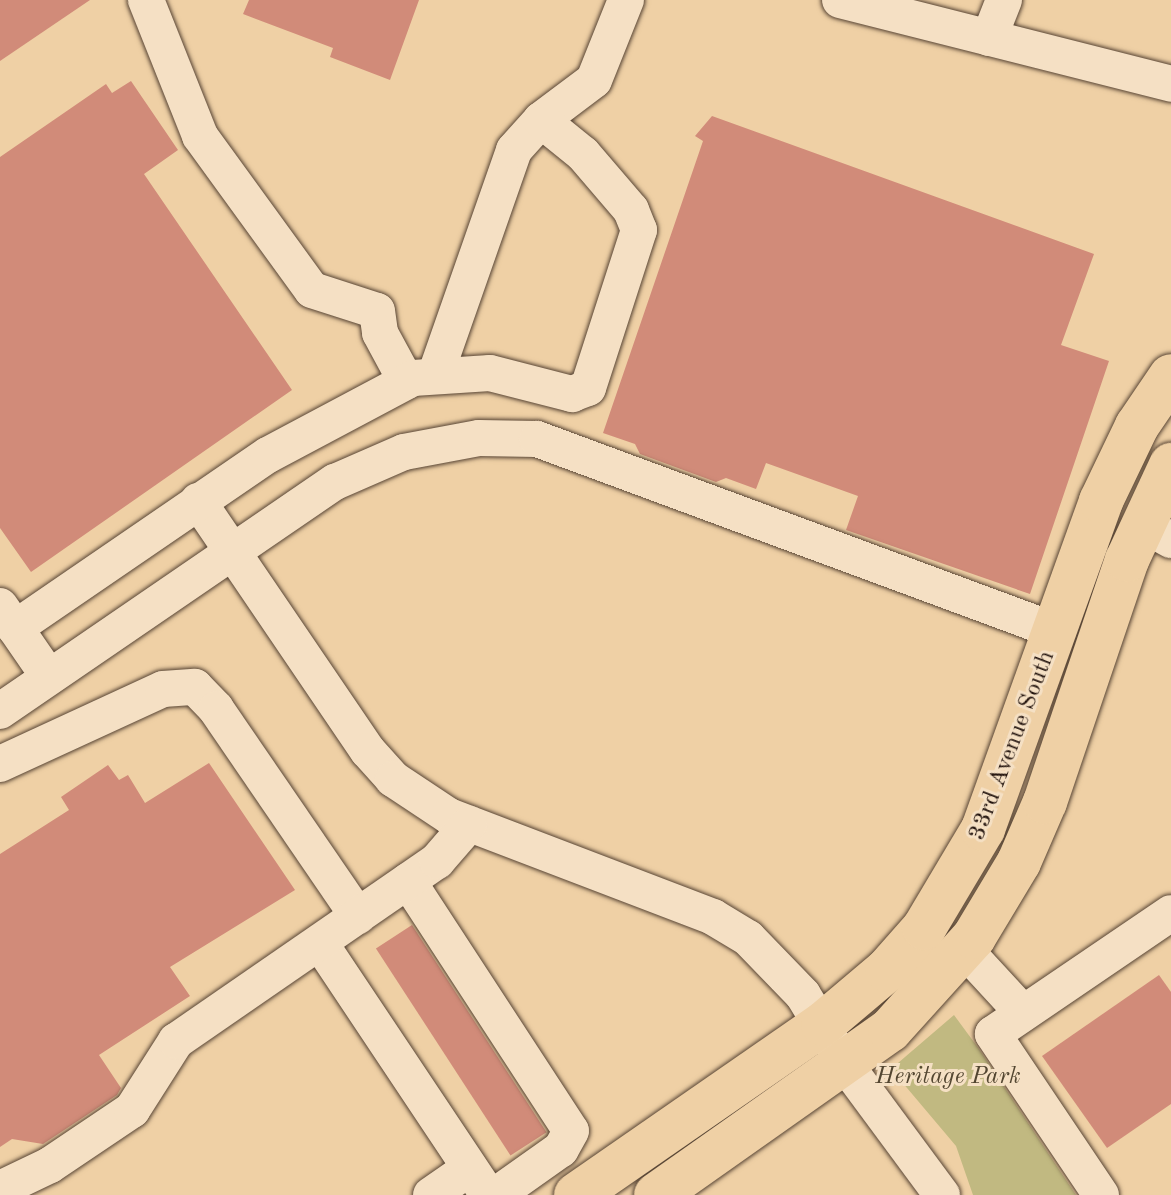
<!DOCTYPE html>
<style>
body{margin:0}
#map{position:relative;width:1171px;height:1195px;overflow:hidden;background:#efd0a5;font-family:"Old Standard TT",serif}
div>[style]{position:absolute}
.green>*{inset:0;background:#c1b981}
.building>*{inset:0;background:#d18b79;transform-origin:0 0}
.roads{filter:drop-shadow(0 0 2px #574434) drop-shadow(0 0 2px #574434)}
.minor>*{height:36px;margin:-18px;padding:0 18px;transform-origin:18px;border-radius:18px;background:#f5e0c4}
.major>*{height:44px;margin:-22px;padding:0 22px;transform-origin:22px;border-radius:22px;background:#efd0a5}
span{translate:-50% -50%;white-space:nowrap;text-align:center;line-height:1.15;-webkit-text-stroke:6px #f5e0c4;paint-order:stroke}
.street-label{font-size:24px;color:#24150f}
.park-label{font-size:24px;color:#534631;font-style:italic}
</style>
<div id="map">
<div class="green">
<i style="clip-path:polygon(954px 1015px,979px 1049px,1076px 1195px,973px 1195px,956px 1146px,891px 1069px)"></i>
</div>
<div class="building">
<i style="clip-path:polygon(0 0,90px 0,0 61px)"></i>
<i style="clip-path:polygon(249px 0,419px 0,390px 80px,330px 57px,333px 48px,243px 14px)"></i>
<i style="clip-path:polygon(131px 81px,178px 150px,144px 174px,292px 390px,31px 572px,0 528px,0 157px,106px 84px,112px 93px)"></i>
<i style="clip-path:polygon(712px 116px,1094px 254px,1061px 345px,1109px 361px,1030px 594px,846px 530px,858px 496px,766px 463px,756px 489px,726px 478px,716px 482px,640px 454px,635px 444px,603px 433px,703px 141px,695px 136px)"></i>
<i style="clip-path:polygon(209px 763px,295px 890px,170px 967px,190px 996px,99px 1055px,121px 1088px,117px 1095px,43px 1144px,12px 1139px,0 1147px,0 854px,69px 810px,61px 797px,108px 765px,119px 780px,128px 775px,145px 803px)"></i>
<i style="left:412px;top:925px;width:247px;height:43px;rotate:57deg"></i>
<i style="clip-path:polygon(1159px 975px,1171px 992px,1171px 1104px,1107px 1148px,1042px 1056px)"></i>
</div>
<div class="roads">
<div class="minor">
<i style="left:146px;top:0;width:146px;rotate:68.3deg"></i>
<i style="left:200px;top:136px;width:190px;rotate:54deg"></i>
<i style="left:312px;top:290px;width:68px;rotate:17.9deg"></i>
<i style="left:377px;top:311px;width:22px;rotate:82deg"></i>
<i style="left:380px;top:333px;width:55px;rotate:61.6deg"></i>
<i style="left:840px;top:0;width:341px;rotate:14.2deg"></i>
<i style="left:989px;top:38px;width:41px;rotate:-68.5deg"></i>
<i style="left:436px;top:373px;width:236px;rotate:-70.7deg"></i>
<i style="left:514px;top:150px;width:40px;rotate:-48deg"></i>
<i style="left:541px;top:120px;width:66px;rotate:-37deg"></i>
<i style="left:594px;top:80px;width:86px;rotate:-68.2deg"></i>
<i style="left:198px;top:501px;width:302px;rotate:55.8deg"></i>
<i style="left:368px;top:751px;width:38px;rotate:48deg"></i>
<i style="left:393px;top:779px;width:67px;rotate:33.5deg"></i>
<i style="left:449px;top:816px;width:283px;rotate:20.9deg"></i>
<i style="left:713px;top:917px;width:41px;rotate:31deg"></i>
<i style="left:748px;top:938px;width:79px;rotate:46deg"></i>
<i style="left:803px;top:995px;width:81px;rotate:58.7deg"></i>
<i style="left:845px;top:1064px;width:163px;rotate:53.5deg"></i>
<i style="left:1142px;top:524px;width:33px;rotate:29deg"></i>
<i style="left:0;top:606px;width:86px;rotate:55.4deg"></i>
<i style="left:15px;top:628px;width:306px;rotate:-34.4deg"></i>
<i style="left:268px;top:455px;width:164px;rotate:-28deg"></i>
<i style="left:413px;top:378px;width:77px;rotate:-3.7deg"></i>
<i style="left:490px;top:373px;width:85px;rotate:14.4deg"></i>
<i style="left:572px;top:394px;width:17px;rotate:-21deg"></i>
<i style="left:588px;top:388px;width:166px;rotate:-72.1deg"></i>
<i style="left:639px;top:230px;width:22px;rotate:-112deg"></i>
<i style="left:631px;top:210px;width:74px;rotate:-130.6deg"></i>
<i style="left:583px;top:154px;width:54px;rotate:-141deg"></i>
<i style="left:0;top:711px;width:406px;rotate:-34.4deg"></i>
<i style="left:335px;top:482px;width:75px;rotate:-23.5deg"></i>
<i style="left:404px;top:452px;width:76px;rotate:-10.6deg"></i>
<i style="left:479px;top:438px;width:58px;rotate:1deg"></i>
<i style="left:537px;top:439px;width:553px;rotate:20.3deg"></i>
<i style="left:0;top:764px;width:179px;rotate:-24.7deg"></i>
<i style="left:163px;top:689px;width:32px;rotate:-4deg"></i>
<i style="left:195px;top:687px;width:30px;rotate:46deg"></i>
<i style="left:216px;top:709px;width:251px;rotate:55.6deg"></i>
<i style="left:408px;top:881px;width:298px;rotate:56.9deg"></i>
<i style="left:571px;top:1131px;width:21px;rotate:119deg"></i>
<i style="left:561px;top:1149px;width:80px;rotate:144.7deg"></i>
<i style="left:320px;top:943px;width:303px;rotate:56.3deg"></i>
<i style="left:964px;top:949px;width:87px;rotate:47.3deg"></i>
<i style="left:0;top:1189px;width:55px;rotate:-25.6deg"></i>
<i style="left:50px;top:1165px;width:99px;rotate:-33.9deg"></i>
<i style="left:132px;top:1110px;width:82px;rotate:-57.5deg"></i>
<i style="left:176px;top:1041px;width:317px;rotate:-34.6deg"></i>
<i style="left:437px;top:861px;width:49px;rotate:-49.1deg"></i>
<i style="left:431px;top:1195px;width:47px;rotate:-34.7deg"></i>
<i style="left:1101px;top:1195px;width:194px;rotate:-123.9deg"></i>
<i style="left:993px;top:1034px;width:215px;rotate:-34.2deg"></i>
</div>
<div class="major">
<i style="left:576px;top:1195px;width:300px;rotate:-34.7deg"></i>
<i style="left:823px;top:1024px;width:84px;rotate:-40.2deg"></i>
<i style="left:887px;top:970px;width:56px;rotate:-48.6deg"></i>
<i style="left:924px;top:928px;width:115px;rotate:-59.2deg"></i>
<i style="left:983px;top:829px;width:349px;rotate:-70.2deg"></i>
<i style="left:1101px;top:501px;width:83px;rotate:-64.4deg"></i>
<i style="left:1137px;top:426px;width:60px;rotate:-55.8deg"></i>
<i style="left:656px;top:1195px;width:286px;rotate:-35.2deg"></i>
<i style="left:890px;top:1030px;width:125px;rotate:-47.9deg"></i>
<i style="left:974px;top:937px;width:87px;rotate:-59deg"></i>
<i style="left:1019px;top:862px;width:65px;rotate:-66.6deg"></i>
<i style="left:1045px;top:802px;width:256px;rotate:-71.3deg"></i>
<i style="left:1127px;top:560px;width:105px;rotate:-65.1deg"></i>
</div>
</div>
<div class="street-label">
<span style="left:1013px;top:746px;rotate:-69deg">33rd Avenue South</span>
</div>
<div class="park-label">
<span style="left:948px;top:1078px">Heritage Park</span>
</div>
</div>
